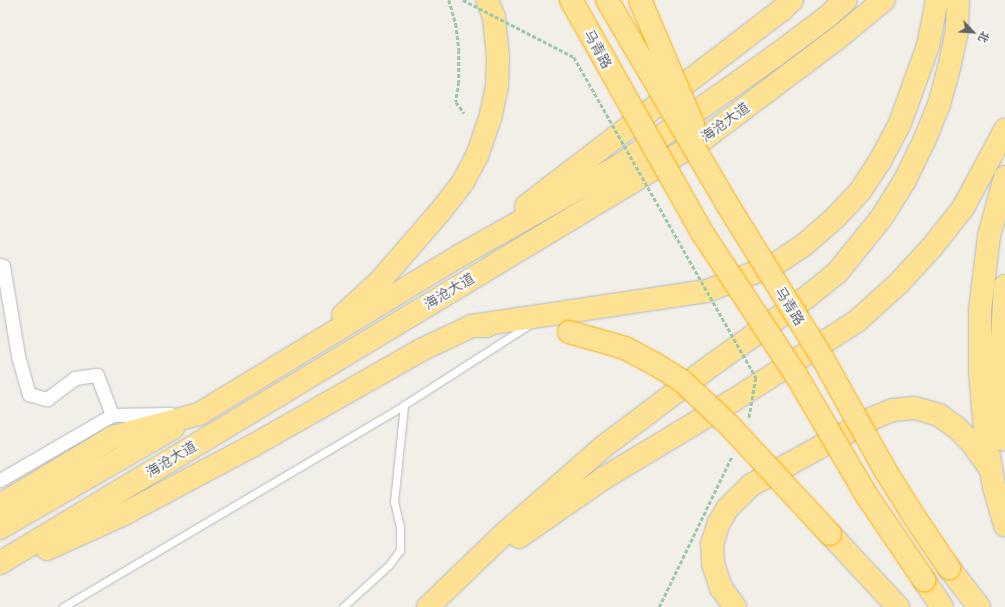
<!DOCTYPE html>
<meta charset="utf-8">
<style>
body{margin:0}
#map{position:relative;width:1005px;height:607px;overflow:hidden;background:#f1efe8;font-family:"DM Sans","Noto Sans SC",sans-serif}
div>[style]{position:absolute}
.path>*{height:2.5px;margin-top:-1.25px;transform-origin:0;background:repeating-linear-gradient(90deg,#9cc7a9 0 4px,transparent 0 6px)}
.roads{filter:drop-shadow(0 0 1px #b5b8bc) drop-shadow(0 0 1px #b5b8bc)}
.lane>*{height:7px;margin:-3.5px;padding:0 3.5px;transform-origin:3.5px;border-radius:3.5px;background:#fff}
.street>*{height:13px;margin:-6.5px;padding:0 6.5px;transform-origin:6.5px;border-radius:6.5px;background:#fff}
.highway>*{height:22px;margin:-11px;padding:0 11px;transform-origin:11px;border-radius:11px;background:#fde293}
.path-bridge>*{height:2.5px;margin-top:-1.25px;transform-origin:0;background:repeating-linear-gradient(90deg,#9cc7a9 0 4px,transparent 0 6px)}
.bridges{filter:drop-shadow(0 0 1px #f9ab00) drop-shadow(0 0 1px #f9ab00)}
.highway-bridge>*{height:22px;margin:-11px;padding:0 11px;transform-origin:11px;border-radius:11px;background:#fde293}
span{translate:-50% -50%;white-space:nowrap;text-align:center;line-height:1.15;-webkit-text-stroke:4px #fff;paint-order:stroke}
.street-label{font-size:14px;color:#5f6368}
.north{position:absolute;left:953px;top:12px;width:40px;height:40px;-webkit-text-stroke:3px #fff;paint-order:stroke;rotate:115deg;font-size:11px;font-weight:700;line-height:16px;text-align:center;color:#5f6368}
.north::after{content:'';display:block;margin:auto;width:14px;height:18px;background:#5f6368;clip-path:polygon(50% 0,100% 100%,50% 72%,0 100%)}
</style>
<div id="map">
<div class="path">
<i style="left:449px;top:0;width:25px;rotate:74deg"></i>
<i style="left:456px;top:24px;width:26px;rotate:83deg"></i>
<i style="left:459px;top:50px;width:32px;rotate:90deg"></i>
<i style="left:459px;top:82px;width:20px;rotate:99deg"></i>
<i style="left:456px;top:102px;width:14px;rotate:54deg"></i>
</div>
<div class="roads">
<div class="lane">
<i style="left:63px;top:607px;width:396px;rotate:-30.6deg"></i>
<i style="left:404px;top:405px;width:146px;rotate:-32.7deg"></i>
<i style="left:343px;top:607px;width:62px;rotate:-42.4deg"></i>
<i style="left:389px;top:565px;width:19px;rotate:-54deg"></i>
<i style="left:400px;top:550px;width:23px;rotate:-90deg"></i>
<i style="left:400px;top:527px;width:26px;rotate:-103deg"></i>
<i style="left:394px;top:502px;width:98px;rotate:-84.1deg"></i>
</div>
<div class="street">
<i style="left:0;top:265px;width:3px;rotate:18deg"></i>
<i style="left:3px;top:266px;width:91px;rotate:80.5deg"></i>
<i style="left:18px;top:356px;width:40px;rotate:74deg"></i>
<i style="left:29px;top:394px;width:19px;rotate:16deg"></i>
<i style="left:47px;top:399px;width:35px;rotate:-37deg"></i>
<i style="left:75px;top:378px;width:22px;rotate:-8deg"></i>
<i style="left:97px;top:375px;width:43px;rotate:69.4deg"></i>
<i style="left:0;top:480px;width:129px;rotate:-30.1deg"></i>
<i style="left:112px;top:415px;width:59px;rotate:-1deg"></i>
</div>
<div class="highway">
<i style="left:1005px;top:177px;width:61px;rotate:105.2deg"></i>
<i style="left:989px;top:236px;width:75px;rotate:96.9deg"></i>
<i style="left:980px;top:310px;width:61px;rotate:90deg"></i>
<i style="left:980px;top:371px;width:60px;rotate:85.2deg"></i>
<i style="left:985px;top:431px;width:57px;rotate:80.9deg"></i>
<i style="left:994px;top:487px;width:40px;rotate:74deg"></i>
<i style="left:526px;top:206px;width:324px;rotate:-37.5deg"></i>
<i style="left:783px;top:9px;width:13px;rotate:-45deg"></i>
<i style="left:1005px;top:286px;width:86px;rotate:93.3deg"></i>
<i style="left:1000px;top:372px;width:68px;rotate:85.8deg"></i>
<i style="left:343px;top:315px;width:50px;rotate:-42.6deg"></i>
<i style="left:380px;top:281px;width:90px;rotate:-49.1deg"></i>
<i style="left:439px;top:213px;width:39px;rotate:-52deg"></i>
<i style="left:463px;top:182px;width:30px;rotate:-62deg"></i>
<i style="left:477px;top:156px;width:39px;rotate:-71deg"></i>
<i style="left:490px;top:119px;width:34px;rotate:-78deg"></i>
<i style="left:497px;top:86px;width:29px;rotate:-88deg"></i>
<i style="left:498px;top:57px;width:40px;rotate:-95.7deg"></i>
<i style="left:494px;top:17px;width:18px;rotate:-112deg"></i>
<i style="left:472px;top:326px;width:238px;rotate:-8.5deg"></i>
<i style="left:707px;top:291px;width:72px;rotate:-21.2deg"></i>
<i style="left:774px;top:265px;width:37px;rotate:-34deg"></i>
<i style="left:805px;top:244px;width:40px;rotate:-41deg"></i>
<i style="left:835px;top:218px;width:38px;rotate:-47deg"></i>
<i style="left:861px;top:190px;width:35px;rotate:-57deg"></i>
<i style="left:880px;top:161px;width:40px;rotate:-62deg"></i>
<i style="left:899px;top:126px;width:85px;rotate:-70.1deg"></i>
<i style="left:928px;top:46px;width:47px;rotate:-78.9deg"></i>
<i style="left:0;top:505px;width:132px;rotate:-31deg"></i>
<i style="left:113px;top:437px;width:89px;rotate:-15deg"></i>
<i style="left:199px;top:414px;width:306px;rotate:-31.3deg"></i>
<i style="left:461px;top:255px;width:185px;rotate:-29.5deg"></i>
<i style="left:622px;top:164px;width:187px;rotate:-35.2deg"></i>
<i style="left:775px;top:56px;width:65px;rotate:-36.9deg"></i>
<i style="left:827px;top:17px;width:25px;rotate:-42deg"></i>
<i style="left:0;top:528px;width:200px;rotate:-30deg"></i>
<i style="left:830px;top:534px;width:100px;rotate:47deg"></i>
<i style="left:519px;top:537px;width:103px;rotate:-34.8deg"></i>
<i style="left:604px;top:478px;width:152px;rotate:-31deg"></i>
<i style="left:734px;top:400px;width:146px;rotate:-32.7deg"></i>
<i style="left:857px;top:321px;width:55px;rotate:-42.1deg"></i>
<i style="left:898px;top:284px;width:50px;rotate:-47.4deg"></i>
<i style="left:932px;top:247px;width:50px;rotate:-51.5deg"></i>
<i style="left:963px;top:208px;width:89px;rotate:-61.7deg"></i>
<i style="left:47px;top:549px;width:85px;rotate:-24.4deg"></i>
<i style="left:124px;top:514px;width:147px;rotate:-28deg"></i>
<i style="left:254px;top:445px;width:192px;rotate:-29.6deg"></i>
<i style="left:421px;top:350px;width:56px;rotate:-25.2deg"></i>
<i style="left:472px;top:326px;width:15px"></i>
<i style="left:0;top:563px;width:823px;rotate:-31.08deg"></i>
<i style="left:705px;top:138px;width:168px;rotate:-37deg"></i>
<i style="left:839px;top:37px;width:58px;rotate:-39.4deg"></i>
<i style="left:949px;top:568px;width:49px;rotate:52.4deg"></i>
<i style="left:924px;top:580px;width:32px;rotate:56deg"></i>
<i style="left:428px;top:607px;width:107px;rotate:-43.9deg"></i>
<i style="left:505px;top:533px;width:130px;rotate:-41.3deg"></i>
<i style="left:603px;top:447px;width:136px;rotate:-37deg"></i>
<i style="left:712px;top:365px;width:117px;rotate:-35.6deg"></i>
<i style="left:807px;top:297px;width:38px;rotate:-39deg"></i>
<i style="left:837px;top:273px;width:72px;rotate:-51.2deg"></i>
<i style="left:882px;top:217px;width:44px;rotate:-58.1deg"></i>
<i style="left:905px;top:180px;width:46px;rotate:-64deg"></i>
<i style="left:925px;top:139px;width:37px;rotate:-68deg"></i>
<i style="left:939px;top:105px;width:38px;rotate:-75deg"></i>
<i style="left:949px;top:68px;width:40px;rotate:-78deg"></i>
<i style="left:957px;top:29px;width:29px;rotate:-88deg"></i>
<i style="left:735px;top:607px;width:24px;rotate:-126deg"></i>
<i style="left:721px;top:588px;width:26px;rotate:-108deg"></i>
<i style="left:713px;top:563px;width:19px;rotate:-93deg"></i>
<i style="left:712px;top:544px;width:22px;rotate:-72deg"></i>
<i style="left:719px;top:523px;width:16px;rotate:-60deg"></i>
<i style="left:727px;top:509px;width:34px;rotate:-45deg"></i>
<i style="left:751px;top:485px;width:139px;rotate:-28.8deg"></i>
<i style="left:873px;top:418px;width:22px;rotate:-22deg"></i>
<i style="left:893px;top:410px;width:22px;rotate:-5deg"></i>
<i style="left:915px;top:408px;width:25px;rotate:16deg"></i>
<i style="left:939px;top:415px;width:22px;rotate:36deg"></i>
<i style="left:957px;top:428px;width:21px;rotate:45deg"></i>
<i style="left:972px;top:443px;width:33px;rotate:55deg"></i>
</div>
</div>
<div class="path-bridge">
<i style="left:463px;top:0;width:125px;rotate:27.2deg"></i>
<i style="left:574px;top:57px;width:369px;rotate:60.4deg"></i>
<i style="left:756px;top:378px;width:42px;rotate:99.7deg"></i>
<i style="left:659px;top:607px;width:168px;rotate:-64.2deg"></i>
</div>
<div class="bridges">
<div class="highway-bridge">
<i style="left:571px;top:0;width:269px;rotate:60.6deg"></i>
<i style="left:703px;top:234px;width:169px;rotate:56.6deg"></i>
<i style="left:796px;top:375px;width:140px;rotate:59.6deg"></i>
<i style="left:867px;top:496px;width:102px;rotate:55.8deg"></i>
<i style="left:607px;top:0;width:237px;rotate:59.5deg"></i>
<i style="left:727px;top:204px;width:182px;rotate:58.2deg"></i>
<i style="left:823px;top:359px;width:127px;rotate:60.8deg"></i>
<i style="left:885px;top:470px;width:60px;rotate:57.9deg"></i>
<i style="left:917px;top:521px;width:57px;rotate:55.8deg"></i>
<i style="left:640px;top:0;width:135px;rotate:66.9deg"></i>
<i style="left:569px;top:332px;width:58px;rotate:15.9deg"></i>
<i style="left:625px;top:348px;width:34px;rotate:28deg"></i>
<i style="left:655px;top:364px;width:31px;rotate:32deg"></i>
<i style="left:681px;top:380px;width:67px;rotate:43.2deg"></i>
<i style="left:730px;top:426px;width:147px;rotate:47.2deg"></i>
</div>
</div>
<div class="street-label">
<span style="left:598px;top:49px;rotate:61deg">马青路</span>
<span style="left:725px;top:122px;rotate:-36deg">海沧大道</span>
<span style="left:449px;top:291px;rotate:-31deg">海沧大道</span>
<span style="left:790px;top:306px;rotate:58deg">马青路</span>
<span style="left:171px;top:459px;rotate:-31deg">海沧大道</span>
</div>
<div class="north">北</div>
</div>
